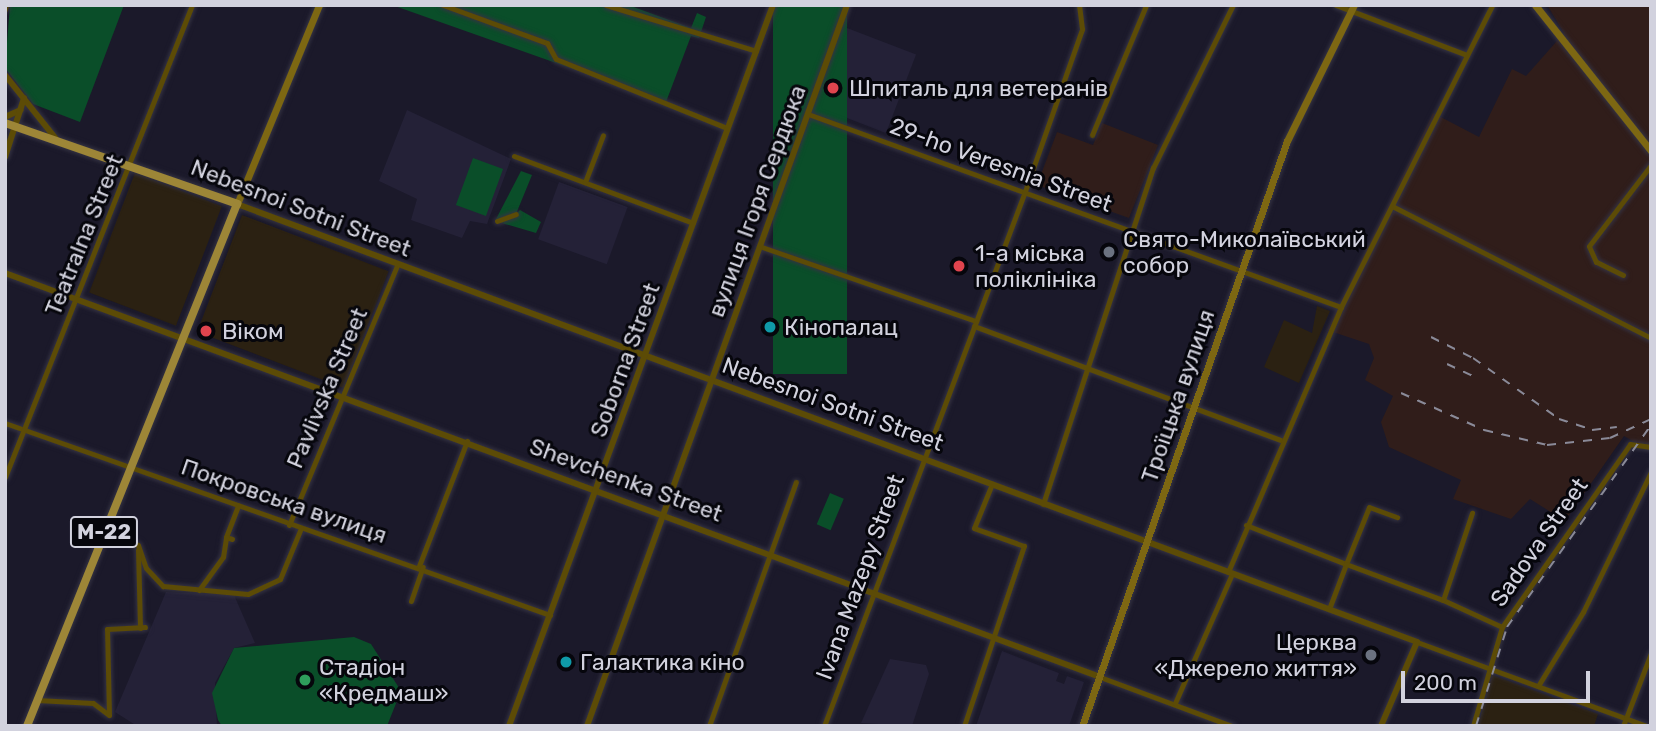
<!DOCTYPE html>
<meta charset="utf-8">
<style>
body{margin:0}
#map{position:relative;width:1656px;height:731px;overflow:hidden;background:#1b192a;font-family:Rubik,sans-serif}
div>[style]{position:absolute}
.commercial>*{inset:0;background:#2b2112;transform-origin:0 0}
.industrial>*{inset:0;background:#301d1a}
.built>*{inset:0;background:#242137;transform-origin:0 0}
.green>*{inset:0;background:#0a4e29;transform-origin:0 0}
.roads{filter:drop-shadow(0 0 2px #353343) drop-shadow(0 0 2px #353343)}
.minor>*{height:5px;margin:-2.5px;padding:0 2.5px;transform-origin:2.5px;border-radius:2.5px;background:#5c4b06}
.tertiary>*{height:6px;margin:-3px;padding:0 3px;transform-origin:3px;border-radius:3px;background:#5c4b06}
.secondary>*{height:7px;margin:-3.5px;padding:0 3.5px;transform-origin:3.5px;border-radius:3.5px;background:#7d6712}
.trunk>*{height:8px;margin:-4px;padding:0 4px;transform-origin:4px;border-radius:4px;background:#9d8637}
.rail>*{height:2px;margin-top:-1px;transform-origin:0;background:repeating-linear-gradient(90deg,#8a8a98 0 9px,transparent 0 18px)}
.dots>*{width:19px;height:19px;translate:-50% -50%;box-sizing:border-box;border:4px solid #06060c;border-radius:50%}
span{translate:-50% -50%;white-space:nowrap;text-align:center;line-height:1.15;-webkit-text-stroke:6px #06060c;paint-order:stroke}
.shield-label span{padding:2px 5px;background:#06060c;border:2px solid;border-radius:5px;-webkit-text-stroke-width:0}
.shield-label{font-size:21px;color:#d2d2de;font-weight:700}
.poi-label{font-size:23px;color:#d2d2de}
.left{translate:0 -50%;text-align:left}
.right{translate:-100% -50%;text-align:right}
.street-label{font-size:23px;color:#d2d2de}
.frame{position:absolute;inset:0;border:7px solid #d2d2de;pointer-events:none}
.scale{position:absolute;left:1401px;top:671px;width:189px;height:32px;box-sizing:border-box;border:4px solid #d2d2de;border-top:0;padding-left:9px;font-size:21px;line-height:24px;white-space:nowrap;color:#d2d2de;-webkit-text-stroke:5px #06060c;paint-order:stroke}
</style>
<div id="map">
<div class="commercial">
<i style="left:135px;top:173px;width:93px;height:128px;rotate:21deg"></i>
<i style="left:242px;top:215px;width:157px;height:125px;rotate:21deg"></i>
<i style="clip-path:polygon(1317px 306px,1330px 311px,1299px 383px,1264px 367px,1284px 320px,1312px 333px)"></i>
<i style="clip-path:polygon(1492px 675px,1598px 714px,1594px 726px,1478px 726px)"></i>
</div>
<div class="industrial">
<i style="clip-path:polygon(1547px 5px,1651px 5px,1651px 451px,1624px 436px,1565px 521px,1530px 499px,1511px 519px,1453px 499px,1461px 480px,1389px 447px,1381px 422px,1393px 396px,1365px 380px,1374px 358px,1369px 344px,1327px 330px,1433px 113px,1479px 137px,1512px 69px,1526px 76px,1564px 33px)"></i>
<i style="clip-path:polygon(1102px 123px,1158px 145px,1129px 218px,1037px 185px,1057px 132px,1093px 145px)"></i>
</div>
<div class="built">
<i style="left:847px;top:28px;width:74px;height:84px;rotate:21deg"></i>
<i style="clip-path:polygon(407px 110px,511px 159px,487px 224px,470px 221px,462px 238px,411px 220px,417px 199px,379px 181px)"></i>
<i style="left:559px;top:182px;width:73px;height:61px;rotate:20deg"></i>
<i style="clip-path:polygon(166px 592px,234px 595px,255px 643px,234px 648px,215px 683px,217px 726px,137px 726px,115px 712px)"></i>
<i style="clip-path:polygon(1002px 651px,1059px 673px,1056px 681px,1064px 684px,1067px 676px,1084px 682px,1069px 726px,976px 726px)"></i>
<i style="clip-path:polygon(890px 659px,926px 665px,929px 674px,912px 726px,861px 723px)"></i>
</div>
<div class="green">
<i style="clip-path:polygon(10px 5px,124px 5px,80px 122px,33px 104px,5px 68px)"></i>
<i style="clip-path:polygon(392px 5px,628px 5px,691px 28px,697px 13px,706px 17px,699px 38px,691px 36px,666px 102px)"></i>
<i style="left:773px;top:5px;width:74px;height:369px"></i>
<i style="left:473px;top:158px;width:32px;height:50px;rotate:20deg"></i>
<i style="clip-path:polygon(521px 171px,532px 175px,516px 214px,520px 210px,541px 222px,536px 233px,495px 221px)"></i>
<i style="left:830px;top:493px;width:15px;height:34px;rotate:23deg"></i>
<i style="clip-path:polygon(354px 637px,371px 644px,401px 691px,387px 726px,222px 726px,218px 720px,212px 693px,234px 648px)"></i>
</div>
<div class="roads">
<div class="minor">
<i style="left:443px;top:5px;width:111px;rotate:20.1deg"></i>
<i style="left:547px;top:43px;width:18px;rotate:61deg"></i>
<i style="left:556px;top:59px;width:184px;rotate:22deg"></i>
<i style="left:606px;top:5px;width:157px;rotate:17deg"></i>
<i style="left:1336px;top:5px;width:140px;rotate:20.9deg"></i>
<i style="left:5px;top:9px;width:4px;rotate:-76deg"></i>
<i style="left:808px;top:114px;width:567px;rotate:19.91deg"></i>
<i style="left:1092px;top:135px;width:141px;rotate:-67.4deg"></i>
<i style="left:514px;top:156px;width:191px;rotate:20.5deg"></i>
<i style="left:585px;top:182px;width:50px;rotate:-69deg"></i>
<i style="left:1392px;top:206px;width:291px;rotate:27deg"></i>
<i style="left:497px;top:221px;width:20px;rotate:-20deg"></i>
<i style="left:759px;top:246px;width:230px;rotate:19.1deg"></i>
<i style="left:1623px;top:275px;width:30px;rotate:-154deg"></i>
<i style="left:1596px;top:262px;width:17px;rotate:-114deg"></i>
<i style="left:1589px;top:246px;width:102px;rotate:-52.6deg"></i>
<i style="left:974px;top:326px;width:327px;rotate:20.4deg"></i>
<i style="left:5px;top:423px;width:578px;rotate:19.41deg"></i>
<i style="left:5px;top:477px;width:508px;rotate:-68.39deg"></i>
<i style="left:1043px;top:504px;width:354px;rotate:-71.9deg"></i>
<i style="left:1153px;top:168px;width:182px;rotate:-63.9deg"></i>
<i style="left:289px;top:525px;width:282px;rotate:-67.4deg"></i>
<i style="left:1246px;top:525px;width:107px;rotate:21.3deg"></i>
<i style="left:1346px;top:564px;width:61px;rotate:-68deg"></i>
<i style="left:1369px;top:507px;width:30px;rotate:20deg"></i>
<i style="left:104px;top:532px;width:36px;rotate:21deg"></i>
<i style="left:138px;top:545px;width:24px;rotate:71deg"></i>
<i style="left:146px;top:568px;width:25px;rotate:47deg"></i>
<i style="left:163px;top:586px;width:85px;rotate:5.4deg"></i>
<i style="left:248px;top:594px;width:35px;rotate:-25deg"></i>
<i style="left:280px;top:579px;width:55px;rotate:-67.6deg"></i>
<i style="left:232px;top:539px;width:6px;rotate:-162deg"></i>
<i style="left:226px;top:537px;width:34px;rotate:-69deg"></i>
<i style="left:138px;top:550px;width:78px;rotate:88.5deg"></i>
<i style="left:419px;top:566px;width:134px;rotate:-69deg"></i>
<i style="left:1228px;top:572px;width:288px;rotate:-66.9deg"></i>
<i style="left:1341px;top:307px;width:338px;rotate:-63.4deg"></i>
<i style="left:199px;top:590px;width:41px;rotate:-54deg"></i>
<i style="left:223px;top:557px;width:20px;rotate:-81deg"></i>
<i style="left:1443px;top:600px;width:65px;rotate:24.6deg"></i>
<i style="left:411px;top:601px;width:36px;rotate:-71deg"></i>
<i style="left:1329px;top:609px;width:48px;rotate:-69.3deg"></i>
<i style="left:1346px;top:564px;width:103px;rotate:20.4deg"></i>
<i style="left:1443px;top:600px;width:92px;rotate:-71.6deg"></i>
<i style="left:1417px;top:642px;width:244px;rotate:20.1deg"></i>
<i style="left:1100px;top:677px;width:141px;rotate:20.4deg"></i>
<i style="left:1538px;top:686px;width:87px;rotate:-58.7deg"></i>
<i style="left:1583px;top:612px;width:156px;rotate:-64.1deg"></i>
<i style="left:37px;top:700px;width:56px;rotate:3.1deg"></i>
<i style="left:93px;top:703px;width:20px;rotate:37deg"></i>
<i style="left:109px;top:715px;width:86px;rotate:-91.3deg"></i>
<i style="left:107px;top:629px;width:38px;rotate:-3deg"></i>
<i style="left:1175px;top:703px;width:141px;rotate:-66.2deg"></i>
<i style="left:709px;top:726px;width:259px;rotate:-70.4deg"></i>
<i style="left:824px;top:726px;width:568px;rotate:-69.4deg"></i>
<i style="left:1024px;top:194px;width:175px;rotate:-70.6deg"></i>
<i style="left:1082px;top:29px;width:24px;rotate:-97deg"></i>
<i style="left:964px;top:726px;width:190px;rotate:-71.6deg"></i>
<i style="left:1024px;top:546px;width:53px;rotate:-160.2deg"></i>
<i style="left:974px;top:528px;width:48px;rotate:-67.8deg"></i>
<i style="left:1473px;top:726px;width:103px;rotate:-73.7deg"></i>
<i style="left:1502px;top:627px;width:223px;rotate:-55deg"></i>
<i style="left:1630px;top:444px;width:21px;rotate:8deg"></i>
<i style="left:1623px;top:726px;width:78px;rotate:-69deg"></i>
</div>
<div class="tertiary">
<i style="left:5px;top:75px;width:82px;rotate:51.4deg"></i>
<i style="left:5px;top:117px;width:17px;rotate:-24deg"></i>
<i style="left:5px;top:157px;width:62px;rotate:-72.1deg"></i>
<i style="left:237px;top:204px;width:1259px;rotate:20.36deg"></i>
<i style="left:1417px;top:642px;width:91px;rotate:113.2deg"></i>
<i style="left:5px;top:273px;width:1167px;rotate:20.25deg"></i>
<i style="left:509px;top:726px;width:768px;rotate:-69.89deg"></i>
<i style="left:587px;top:726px;width:766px;rotate:-70.17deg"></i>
</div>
<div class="secondary">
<i style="left:1535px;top:5px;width:186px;rotate:51.5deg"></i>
<i style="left:237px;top:204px;width:215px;rotate:-67.6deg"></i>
<i style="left:1082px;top:726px;width:620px;rotate:-70.69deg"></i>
<i style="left:1287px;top:141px;width:152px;rotate:-63.8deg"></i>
</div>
<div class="trunk">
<i style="left:5px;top:123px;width:246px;rotate:19.2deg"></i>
<i style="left:237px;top:204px;width:563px;rotate:111.91deg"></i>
</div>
</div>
<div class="rail">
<i style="left:1431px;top:337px;width:47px;rotate:26.6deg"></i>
<i style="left:1473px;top:358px;width:105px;rotate:35.3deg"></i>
<i style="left:1559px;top:419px;width:35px;rotate:18deg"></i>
<i style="left:1592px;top:430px;width:25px;rotate:-7deg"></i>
<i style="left:1447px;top:364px;width:33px;rotate:25deg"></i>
<i style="left:1401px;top:393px;width:91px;rotate:24deg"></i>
<i style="left:1484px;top:430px;width:65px;rotate:13.4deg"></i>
<i style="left:1547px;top:445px;width:63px;rotate:-6.3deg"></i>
<i style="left:1610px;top:438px;width:45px;rotate:-24.9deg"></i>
<i style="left:1476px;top:726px;width:104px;rotate:-72.6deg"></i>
<i style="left:1507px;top:627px;width:248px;rotate:-54.5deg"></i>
</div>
<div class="dots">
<i style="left:833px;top:88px;background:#e0444e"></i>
<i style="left:1109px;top:252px;background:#6b7280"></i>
<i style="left:959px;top:266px;background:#e0444e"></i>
<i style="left:770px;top:327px;background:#0f9aa8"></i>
<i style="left:206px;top:331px;background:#e0444e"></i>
<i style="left:1371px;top:655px;background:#6b7280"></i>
<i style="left:566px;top:662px;background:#0f9aa8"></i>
<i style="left:305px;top:680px;background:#2e9e5b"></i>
</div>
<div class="shield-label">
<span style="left:104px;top:532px">М-22</span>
</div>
<div class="poi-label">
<span class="left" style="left:849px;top:88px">Шпиталь для ветеранів</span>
<span class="left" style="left:1123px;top:252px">Свято-Миколаївський<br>собор</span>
<span class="left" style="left:975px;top:266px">1-а міська<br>поліклініка</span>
<span class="left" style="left:784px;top:327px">Кінопалац</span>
<span class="left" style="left:222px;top:331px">Віком</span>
<span class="right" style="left:1357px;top:655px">Церква<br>«Джерело життя»</span>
<span class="left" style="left:580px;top:662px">Галактика кіно</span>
<span class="left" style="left:319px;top:680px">Стадіон<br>«Кредмаш»</span>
</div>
<div class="street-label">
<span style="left:1001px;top:165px;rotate:20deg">29-ho Veresnia Street</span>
<span style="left:757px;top:201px;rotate:-70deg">вулиця Ігоря Сердюка</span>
<span style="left:301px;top:208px;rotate:21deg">Nebesnoi Sotni Street</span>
<span style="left:84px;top:235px;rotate:-68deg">Teatralna Street</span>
<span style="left:625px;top:360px;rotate:-70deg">Soborna Street</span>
<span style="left:327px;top:388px;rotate:-67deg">Pavlivska Street</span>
<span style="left:1178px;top:396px;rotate:-71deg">Троїцька вулиця</span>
<span style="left:833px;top:404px;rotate:20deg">Nebesnoi Sotni Street</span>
<span style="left:626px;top:480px;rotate:20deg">Shevchenka Street</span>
<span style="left:284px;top:501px;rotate:19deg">Покровська вулиця</span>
<span style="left:1539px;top:542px;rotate:-55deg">Sadova Street</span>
<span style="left:860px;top:577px;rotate:-70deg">Ivana Mazepy Street</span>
</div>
<div class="frame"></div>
<div class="scale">200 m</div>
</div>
